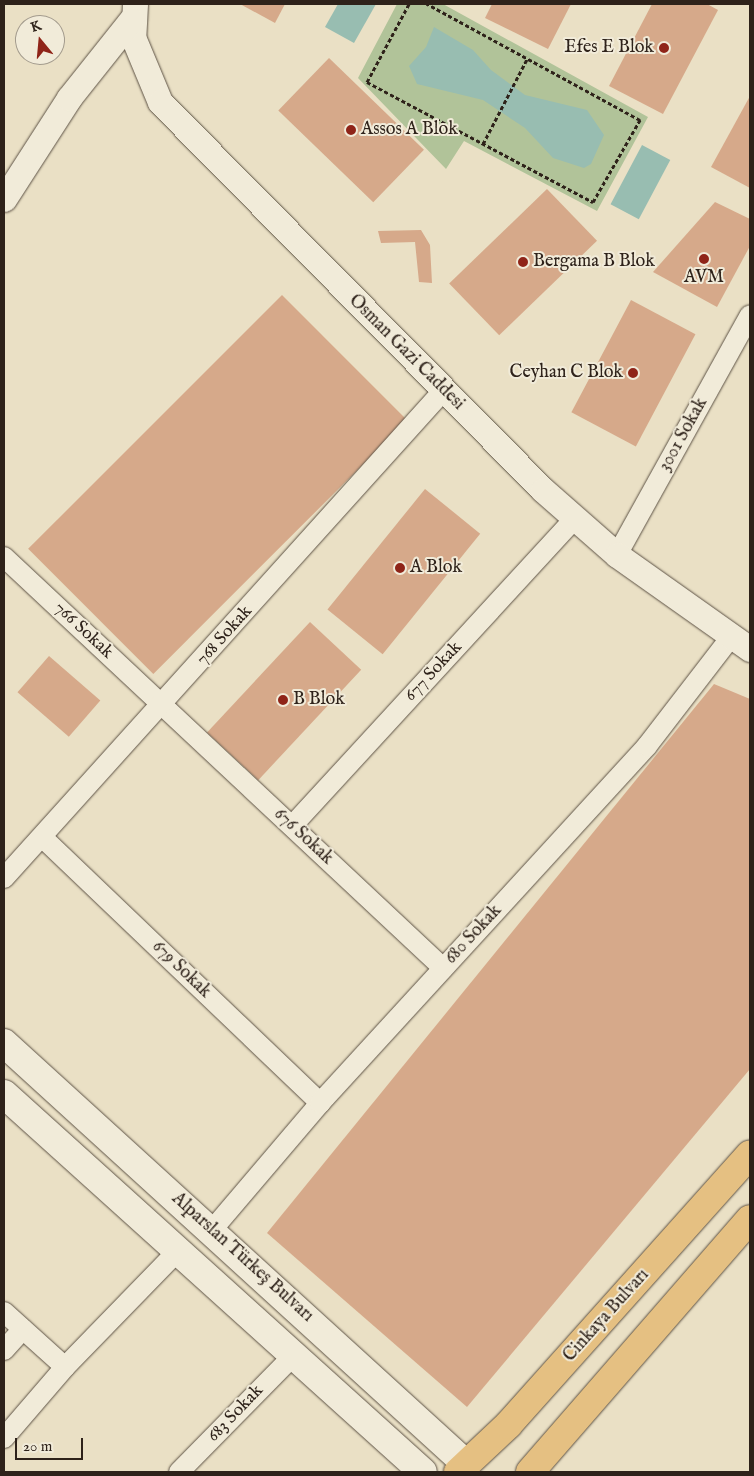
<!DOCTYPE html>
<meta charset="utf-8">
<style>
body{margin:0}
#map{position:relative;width:754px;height:1476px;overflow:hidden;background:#eae0c5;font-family:"IM FELL English",serif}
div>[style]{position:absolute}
.green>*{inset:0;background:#b1c399}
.water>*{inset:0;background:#98bdb1;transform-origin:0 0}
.building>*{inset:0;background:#d6a98a;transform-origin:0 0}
.path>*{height:3px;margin-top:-1.5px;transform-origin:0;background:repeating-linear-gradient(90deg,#2e221a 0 4px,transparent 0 6.5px)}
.roads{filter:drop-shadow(0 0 1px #5d5245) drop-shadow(0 0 1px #5d5245)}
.minor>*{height:20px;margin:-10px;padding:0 10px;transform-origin:10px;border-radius:10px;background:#f1ebd9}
.tertiary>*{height:25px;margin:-12.5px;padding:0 12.5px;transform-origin:12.5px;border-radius:12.5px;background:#f1ebd9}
.secondary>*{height:28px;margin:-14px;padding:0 14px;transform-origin:14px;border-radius:14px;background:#f1ebd9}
.primary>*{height:28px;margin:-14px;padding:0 14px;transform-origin:14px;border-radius:14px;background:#e5c082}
.dots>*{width:14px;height:14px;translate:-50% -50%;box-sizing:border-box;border:2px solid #f1ebd9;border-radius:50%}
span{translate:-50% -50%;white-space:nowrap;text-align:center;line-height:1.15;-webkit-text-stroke:4px #f1ebd9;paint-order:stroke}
.poi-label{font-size:18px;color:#2e221a}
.right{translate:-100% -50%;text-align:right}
.left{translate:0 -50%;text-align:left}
.street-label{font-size:18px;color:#2e221a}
.frame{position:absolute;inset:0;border:5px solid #2e221a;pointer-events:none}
.north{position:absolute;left:15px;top:15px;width:50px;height:50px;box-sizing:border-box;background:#f1ebd9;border:1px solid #a39b8d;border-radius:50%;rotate:343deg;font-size:14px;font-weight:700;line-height:20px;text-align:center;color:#2e221a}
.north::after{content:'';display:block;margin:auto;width:18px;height:22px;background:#8f2418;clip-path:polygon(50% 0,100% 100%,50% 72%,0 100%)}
.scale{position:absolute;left:15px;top:1438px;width:68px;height:22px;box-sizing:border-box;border:2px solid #2e221a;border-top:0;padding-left:6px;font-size:15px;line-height:18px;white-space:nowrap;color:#2e221a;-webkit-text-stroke:4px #f1ebd9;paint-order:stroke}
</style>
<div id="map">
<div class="green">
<i style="clip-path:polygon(397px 4px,443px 4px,648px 117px,597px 211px,464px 141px,446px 169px,358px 78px)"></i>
</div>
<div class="water">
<i style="clip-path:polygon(338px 4px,376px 4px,354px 43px,325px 27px)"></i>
<i style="clip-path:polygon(434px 27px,473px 50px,491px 70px,525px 95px,587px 110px,604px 135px,591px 164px,584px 168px,553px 158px,525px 128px,483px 100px,417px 84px,409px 66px,426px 47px)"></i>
<i style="left:642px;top:145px;width:32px;height:67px;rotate:28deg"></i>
</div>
<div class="building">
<i style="clip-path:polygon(240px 4px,285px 4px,275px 23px)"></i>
<i style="clip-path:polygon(492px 4px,571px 4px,548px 49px,485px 18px)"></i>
<i style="clip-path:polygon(652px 4px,707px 4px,718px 10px,663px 114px,609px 86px)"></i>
<i style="left:329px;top:58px;width:132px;height:73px;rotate:44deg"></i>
<i style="clip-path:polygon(750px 96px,750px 188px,711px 167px)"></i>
<i style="left:547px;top:189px;width:72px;height:136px;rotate:46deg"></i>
<i style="clip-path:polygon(715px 202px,750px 219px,750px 246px,717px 307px,653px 272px)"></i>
<i style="clip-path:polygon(421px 230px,430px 245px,432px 283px,419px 282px,415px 242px,381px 243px,378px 231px)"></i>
<i style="left:282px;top:295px;width:177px;height:359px;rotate:45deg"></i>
<i style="left:631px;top:300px;width:73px;height:127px;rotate:28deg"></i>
<i style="left:425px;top:489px;width:71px;height:155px;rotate:39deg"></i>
<i style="left:310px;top:622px;width:70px;height:151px;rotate:43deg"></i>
<i style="left:49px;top:656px;width:68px;height:48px;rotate:41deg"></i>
<i style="clip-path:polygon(714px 684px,750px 699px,750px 1069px,467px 1407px,267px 1233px)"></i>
</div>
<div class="path">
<i style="left:409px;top:4px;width:89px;rotate:118.3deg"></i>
<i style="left:367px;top:82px;width:256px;rotate:28deg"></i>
<i style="left:593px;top:202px;width:95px;rotate:-60.2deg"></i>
<i style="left:640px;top:120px;width:243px;rotate:-151.4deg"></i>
<i style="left:483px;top:144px;width:96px;rotate:-62.6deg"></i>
</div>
<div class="roads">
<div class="minor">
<i style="left:617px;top:555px;width:274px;rotate:-61deg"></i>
<i style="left:4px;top:557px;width:601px;rotate:43.11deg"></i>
<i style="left:292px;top:826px;width:418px;rotate:-47.4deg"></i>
<i style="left:42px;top:837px;width:385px;rotate:43.7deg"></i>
<i style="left:4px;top:878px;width:656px;rotate:-47.97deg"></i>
<i style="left:212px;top:1230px;width:167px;rotate:-49.6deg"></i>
<i style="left:320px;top:1103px;width:484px;rotate:-47.5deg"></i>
<i style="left:647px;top:746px;width:138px;rotate:-52.4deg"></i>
<i style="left:4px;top:1312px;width:82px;rotate:42deg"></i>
<i style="left:4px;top:1350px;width:28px;rotate:-48deg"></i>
<i style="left:4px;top:1438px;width:94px;rotate:-49.3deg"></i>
<i style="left:65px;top:1367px;width:161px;rotate:-45.8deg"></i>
<i style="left:179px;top:1472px;width:163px;rotate:-45.5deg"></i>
</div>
<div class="tertiary">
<i style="left:135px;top:4px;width:33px;rotate:93deg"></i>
<i style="left:133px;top:37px;width:70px;rotate:67.4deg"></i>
<i style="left:160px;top:102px;width:545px;rotate:45.37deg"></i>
<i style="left:543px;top:490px;width:98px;rotate:41.3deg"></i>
<i style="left:617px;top:555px;width:163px;rotate:35.3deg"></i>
<i style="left:4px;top:199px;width:120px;rotate:-57.2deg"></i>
<i style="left:69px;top:98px;width:100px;rotate:-51.5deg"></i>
</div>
<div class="secondary">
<i style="left:4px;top:1043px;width:625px;rotate:42.34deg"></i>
<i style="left:4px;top:1094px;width:564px;rotate:42.06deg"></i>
</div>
<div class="primary">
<i style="left:458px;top:1472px;width:69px;rotate:-43.2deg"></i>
<i style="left:508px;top:1425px;width:363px;rotate:-48.2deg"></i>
<i style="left:530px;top:1472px;width:335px;rotate:-49deg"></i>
</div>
</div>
<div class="dots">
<i style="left:664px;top:48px;background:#8f2418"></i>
<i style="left:351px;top:130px;background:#8f2418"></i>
<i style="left:704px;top:259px;background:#8f2418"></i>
<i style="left:523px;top:262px;background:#8f2418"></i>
<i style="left:633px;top:373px;background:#8f2418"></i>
<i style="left:400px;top:568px;background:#8f2418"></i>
<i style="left:283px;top:700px;background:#8f2418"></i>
</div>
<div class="poi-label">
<span class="right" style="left:654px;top:48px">Efes E Blok</span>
<span class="left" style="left:361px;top:130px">Assos A Blok</span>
<span class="left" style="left:533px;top:262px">Bergama B Blok</span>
<span style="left:704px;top:278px">AVM</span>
<span class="right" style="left:623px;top:373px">Ceyhan C Blok</span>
<span class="left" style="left:410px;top:568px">A Blok</span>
<span class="left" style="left:293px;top:700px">B Blok</span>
</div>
<div class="street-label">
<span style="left:406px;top:353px;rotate:45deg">Osman Gazi Caddesi</span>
<span style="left:684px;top:435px;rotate:-61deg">3001 Sokak</span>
<span style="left:83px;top:631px;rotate:43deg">766 Sokak</span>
<span style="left:225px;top:636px;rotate:-48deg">768 Sokak</span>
<span style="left:434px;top:672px;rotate:-47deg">677 Sokak</span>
<span style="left:303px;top:837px;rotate:43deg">676 Sokak</span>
<span style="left:474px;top:935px;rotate:-47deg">680 Sokak</span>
<span style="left:181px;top:970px;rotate:44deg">679 Sokak</span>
<span style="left:242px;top:1258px;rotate:42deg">Alparslan Türkeş Bulvarı</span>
<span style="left:607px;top:1316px;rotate:-48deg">Cinkaya Bulvarı</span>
<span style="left:236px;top:1414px;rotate:-46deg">683 Sokak</span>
</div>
<div class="frame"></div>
<div class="north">K</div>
<div class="scale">20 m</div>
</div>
